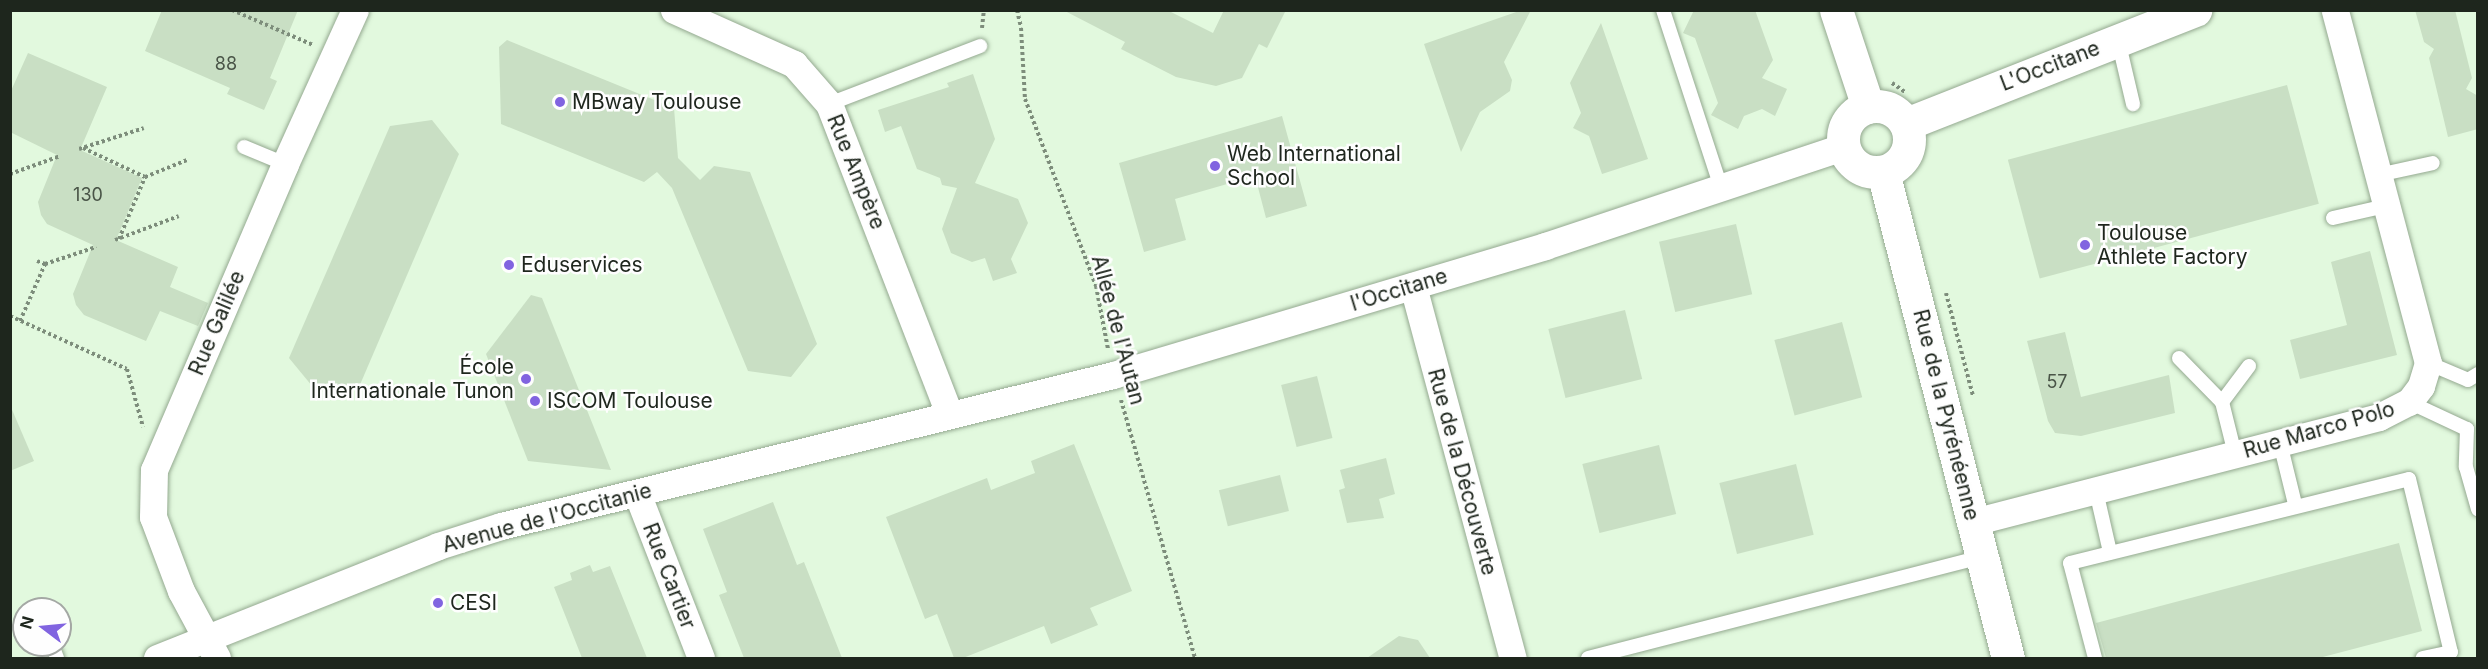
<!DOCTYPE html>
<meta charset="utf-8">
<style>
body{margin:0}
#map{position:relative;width:2488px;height:669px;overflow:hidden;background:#e2f9de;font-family:Inter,sans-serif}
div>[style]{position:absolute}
.building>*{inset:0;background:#c9dfc4;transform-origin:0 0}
.path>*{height:4px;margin-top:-2px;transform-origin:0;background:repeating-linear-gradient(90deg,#7d8d7b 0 3px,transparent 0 6px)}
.roads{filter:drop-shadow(0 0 2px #94a990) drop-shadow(0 0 2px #94a990)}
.service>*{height:14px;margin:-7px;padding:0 7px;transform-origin:7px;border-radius:7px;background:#fff}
.minor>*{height:27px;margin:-13.5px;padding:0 13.5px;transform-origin:13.5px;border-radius:13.5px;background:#fff}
.tertiary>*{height:33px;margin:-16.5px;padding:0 16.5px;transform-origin:16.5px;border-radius:16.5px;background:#fff}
.tertiary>.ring{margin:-16.5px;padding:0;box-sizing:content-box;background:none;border:33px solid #fff;border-radius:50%}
.dots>*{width:16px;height:16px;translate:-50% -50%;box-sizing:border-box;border:3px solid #fefefe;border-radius:50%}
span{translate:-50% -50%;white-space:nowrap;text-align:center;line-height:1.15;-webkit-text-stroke:5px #fefefe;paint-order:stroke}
.number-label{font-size:18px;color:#495447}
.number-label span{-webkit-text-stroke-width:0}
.street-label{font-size:21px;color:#1e261d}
.poi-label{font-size:21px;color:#1e261d}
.left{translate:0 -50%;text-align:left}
.right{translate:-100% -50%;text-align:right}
.frame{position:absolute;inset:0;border:12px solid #1e261d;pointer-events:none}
.north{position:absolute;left:12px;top:597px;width:60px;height:60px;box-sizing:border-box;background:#fefefe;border:2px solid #a4a8a4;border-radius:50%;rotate:286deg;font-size:16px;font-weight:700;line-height:24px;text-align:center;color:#1e261d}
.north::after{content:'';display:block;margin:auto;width:21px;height:27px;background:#8164e0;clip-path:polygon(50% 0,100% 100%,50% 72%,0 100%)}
</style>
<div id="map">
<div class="building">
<i style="clip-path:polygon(162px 10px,298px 10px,270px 78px,277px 81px,264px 110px,227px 94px,230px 88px,145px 51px)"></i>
<i style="clip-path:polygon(1063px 10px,1167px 10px,1213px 33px,1224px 10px,1286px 10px,1267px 48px,1259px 44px,1242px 78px,1216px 86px,1176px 77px,1121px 49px,1125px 42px)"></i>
<i style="clip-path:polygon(1522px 10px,1531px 10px,1504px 62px,1512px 80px,1510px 91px,1480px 112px,1461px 152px,1424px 44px)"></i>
<i style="clip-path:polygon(1694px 10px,1755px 10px,1773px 60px,1762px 78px,1787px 89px,1775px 116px,1762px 109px,1744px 116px,1738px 129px,1711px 115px,1718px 103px,1695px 38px,1683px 33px)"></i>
<i style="clip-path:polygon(2415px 10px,2455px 10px,2472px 78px,2466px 89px,2478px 96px,2478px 129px,2448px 137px,2429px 58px,2434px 49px,2424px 42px)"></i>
<i style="clip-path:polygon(1601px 23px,1648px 159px,1602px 174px,1589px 136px,1573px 128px,1581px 113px,1570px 83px)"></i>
<i style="clip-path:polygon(507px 40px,674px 108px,678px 158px,700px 180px,714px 166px,750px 172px,817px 344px,791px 377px,748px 371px,672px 188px,657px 172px,644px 182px,501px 124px,499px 47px)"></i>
<i style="clip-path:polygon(28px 53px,107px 87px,80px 150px,142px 178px,116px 240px,178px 267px,170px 287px,208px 303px,198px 326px,160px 311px,146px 341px,84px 315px,76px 305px,73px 294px,93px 245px,47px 224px,41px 215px,38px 202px,57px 155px,10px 132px,10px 93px)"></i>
<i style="clip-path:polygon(973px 74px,995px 139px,975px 183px,1018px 199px,1028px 223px,1011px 259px,1017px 273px,993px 281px,985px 258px,972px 262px,951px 253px,942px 229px,957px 188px,942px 185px,940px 178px,917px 169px,901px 126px,885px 132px,878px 110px,949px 87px,947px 83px)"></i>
<i style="left:2287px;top:85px;width:123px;height:289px;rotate:75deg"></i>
<i style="clip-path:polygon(1282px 116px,1307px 206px,1266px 218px,1255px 176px,1175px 199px,1186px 240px,1144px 252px,1119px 163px)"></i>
<i style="clip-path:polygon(432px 120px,459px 154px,359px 387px,317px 392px,289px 358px,390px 126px)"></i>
<i style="left:1736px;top:224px;width:72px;height:79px;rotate:77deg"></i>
<i style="clip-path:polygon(2370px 251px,2397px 355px,2300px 379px,2290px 340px,2347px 325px,2331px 262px)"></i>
<i style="clip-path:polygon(531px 295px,542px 298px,611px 470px,528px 461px,486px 354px)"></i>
<i style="left:1625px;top:310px;width:71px;height:79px;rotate:76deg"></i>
<i style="left:1842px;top:322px;width:78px;height:70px;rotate:75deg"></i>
<i style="clip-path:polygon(2065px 332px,2081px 397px,2169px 375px,2175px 413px,2081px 436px,2055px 433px,2048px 421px,2027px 341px)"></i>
<i style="left:1317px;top:376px;width:64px;height:37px;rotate:76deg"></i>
<i style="clip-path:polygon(10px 405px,34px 461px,10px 471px)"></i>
<i style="clip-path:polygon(1074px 444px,1132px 591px,1090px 608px,1098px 625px,1051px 644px,1044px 626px,963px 658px,954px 658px,937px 614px,925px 619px,886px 517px,987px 478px,991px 490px,1035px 473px,1031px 461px)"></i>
<i style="left:1659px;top:445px;width:71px;height:79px;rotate:76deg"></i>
<i style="clip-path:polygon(1386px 458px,1395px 494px,1379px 499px,1384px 518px,1347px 523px,1339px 490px,1345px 488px,1340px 470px)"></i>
<i style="left:1796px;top:464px;width:73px;height:79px;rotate:76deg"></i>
<i style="left:1280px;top:475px;width:37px;height:63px;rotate:76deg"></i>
<i style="clip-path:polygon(773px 502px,797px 565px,804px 562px,842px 658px,744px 658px,719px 595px,727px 592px,703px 529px)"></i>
<i style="clip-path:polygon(2399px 543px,2422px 631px,2319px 658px,2106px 658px,2096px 623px)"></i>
<i style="clip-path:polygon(590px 565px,593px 572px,610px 566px,647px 658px,582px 658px,554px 587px,572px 580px,570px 573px)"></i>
<i style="clip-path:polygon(1399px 636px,1418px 640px,1430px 658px,1367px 658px)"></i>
</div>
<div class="path">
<i style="left:232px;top:10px;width:88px;rotate:23.4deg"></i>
<i style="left:1017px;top:10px;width:18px;rotate:77deg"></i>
<i style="left:1021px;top:28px;width:71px;rotate:86.8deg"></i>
<i style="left:1025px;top:99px;width:200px;rotate:69.2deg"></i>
<i style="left:1096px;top:286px;width:64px;rotate:79.2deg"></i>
<i style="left:982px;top:28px;width:18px;rotate:-84deg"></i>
<i style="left:1892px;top:83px;width:16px;rotate:35deg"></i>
<i style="left:83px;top:148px;width:68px;rotate:25.1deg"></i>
<i style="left:79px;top:149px;width:68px;rotate:-17.9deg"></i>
<i style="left:10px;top:174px;width:53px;rotate:-19.8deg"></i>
<i style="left:119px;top:239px;width:67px;rotate:-67.2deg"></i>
<i style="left:145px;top:177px;width:45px;rotate:-22deg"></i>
<i style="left:115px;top:240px;width:68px;rotate:-20.6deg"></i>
<i style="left:37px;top:261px;width:9px;rotate:21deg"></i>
<i style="left:45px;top:264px;width:54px;rotate:-18.4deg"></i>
<i style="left:1946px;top:293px;width:106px;rotate:75.3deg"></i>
<i style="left:10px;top:316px;width:128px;rotate:24.4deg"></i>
<i style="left:127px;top:369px;width:60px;rotate:74.6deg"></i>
<i style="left:20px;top:321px;width:62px;rotate:-66.3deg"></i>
<i style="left:1121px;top:400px;width:268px;rotate:74deg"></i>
</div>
<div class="roads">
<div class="service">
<i style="left:1663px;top:10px;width:183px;rotate:71.9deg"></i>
<i style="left:2118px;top:40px;width:66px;rotate:76.8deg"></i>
<i style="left:829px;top:104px;width:162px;rotate:-21deg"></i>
<i style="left:244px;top:147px;width:44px;rotate:22.5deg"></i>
<i style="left:2378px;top:175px;width:56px;rotate:-12.3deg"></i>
<i style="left:2333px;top:218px;width:54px;rotate:-12.8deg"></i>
<i style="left:2179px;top:358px;width:62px;rotate:45.7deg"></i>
<i style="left:2222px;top:402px;width:54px;rotate:76deg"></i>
<i style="left:2428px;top:363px;width:43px;rotate:23deg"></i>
<i style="left:2468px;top:380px;width:12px;rotate:-31deg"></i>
<i style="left:2222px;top:402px;width:45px;rotate:-53.1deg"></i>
<i style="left:2409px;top:402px;width:64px;rotate:25deg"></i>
<i style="left:2467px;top:429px;width:38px;rotate:92deg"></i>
<i style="left:2466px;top:467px;width:44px;rotate:74.1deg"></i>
<i style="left:2280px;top:443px;width:63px;rotate:76.2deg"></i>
<i style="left:2096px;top:491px;width:63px;rotate:77.1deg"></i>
<i style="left:52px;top:645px;width:14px;rotate:69deg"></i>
<i style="left:1588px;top:658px;width:407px;rotate:-14.4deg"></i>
<i style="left:2095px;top:658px;width:98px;rotate:-104.7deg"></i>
<i style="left:2070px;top:563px;width:349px;rotate:-13.9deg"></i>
<i style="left:2409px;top:479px;width:178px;rotate:76.4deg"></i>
<i style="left:2451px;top:652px;width:29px;rotate:168deg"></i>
</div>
<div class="minor">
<i style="left:674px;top:10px;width:132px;rotate:24.2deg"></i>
<i style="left:794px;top:64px;width:53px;rotate:48.8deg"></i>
<i style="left:829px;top:104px;width:331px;rotate:68.8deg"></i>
<i style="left:1413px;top:286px;width:385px;rotate:75deg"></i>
<i style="left:637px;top:493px;width:177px;rotate:68.8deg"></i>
<i style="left:1973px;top:522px;width:419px;rotate:-14.5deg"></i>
<i style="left:2379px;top:417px;width:34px;rotate:-27deg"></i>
<i style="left:2409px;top:402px;width:20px;rotate:-53deg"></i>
<i style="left:2421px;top:386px;width:24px;rotate:-73deg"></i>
<i style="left:2428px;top:363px;width:365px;rotate:-104.8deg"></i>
<i style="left:157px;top:658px;width:302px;rotate:-21.7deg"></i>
<i style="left:438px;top:546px;width:66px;rotate:-17.6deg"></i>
<i style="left:501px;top:526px;width:630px;rotate:-13.86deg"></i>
<i style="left:1113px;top:375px;width:451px;rotate:-16.6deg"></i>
<i style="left:1545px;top:246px;width:314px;rotate:-18.4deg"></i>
<i style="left:217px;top:658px;width:76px;rotate:-118.2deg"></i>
<i style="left:181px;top:591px;width:79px;rotate:-110.7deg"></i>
<i style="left:153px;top:517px;width:47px;rotate:-88.8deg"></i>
<i style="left:154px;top:470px;width:333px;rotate:-66.8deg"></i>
<i style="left:285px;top:164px;width:169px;rotate:-65.6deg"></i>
</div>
<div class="tertiary">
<i style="left:1836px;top:10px;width:102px;rotate:71.7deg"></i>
<i class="ring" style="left:1843px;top:106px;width:33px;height:33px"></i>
<i style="left:1906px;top:124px;width:311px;rotate:-21.5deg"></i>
<i style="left:1883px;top:172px;width:502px;rotate:75.58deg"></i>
</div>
</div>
<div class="dots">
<i style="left:560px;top:102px;background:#8164e0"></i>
<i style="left:1215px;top:166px;background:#8164e0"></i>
<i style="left:2085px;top:245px;background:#8164e0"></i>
<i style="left:509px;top:265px;background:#8164e0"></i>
<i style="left:526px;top:379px;background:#8164e0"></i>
<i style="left:535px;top:401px;background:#8164e0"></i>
<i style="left:438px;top:603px;background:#8164e0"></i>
</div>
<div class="number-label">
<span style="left:226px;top:64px">88</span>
<span style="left:88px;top:195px">130</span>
<span style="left:2057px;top:382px">57</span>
</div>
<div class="street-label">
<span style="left:2050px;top:66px;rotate:-21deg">L'Occitane</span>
<span style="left:856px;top:172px;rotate:68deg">Rue Ampère</span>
<span style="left:1399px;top:290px;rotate:-17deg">l'Occitane</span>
<span style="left:217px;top:323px;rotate:-67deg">Rue Galilée</span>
<span style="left:1118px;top:330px;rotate:75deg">Allée de l'Autan</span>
<span style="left:1946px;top:415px;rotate:76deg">Rue de la Pyrénéenne</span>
<span style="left:2319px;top:430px;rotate:-16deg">Rue Marco Polo</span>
<span style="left:1462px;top:472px;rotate:75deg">Rue de la Découverte</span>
<span style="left:547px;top:518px;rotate:-15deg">Avenue de l'Occitanie</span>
<span style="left:669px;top:576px;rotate:69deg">Rue Cartier</span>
</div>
<div class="poi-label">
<span class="left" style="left:572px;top:102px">MBway Toulouse</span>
<span class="left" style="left:1227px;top:166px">Web International<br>School</span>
<span class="left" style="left:2097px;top:245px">Toulouse<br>Athlete Factory</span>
<span class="left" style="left:521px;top:265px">Eduservices</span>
<span class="right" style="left:514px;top:379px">École<br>Internationale Tunon</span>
<span class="left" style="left:547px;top:401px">ISCOM Toulouse</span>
<span class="left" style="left:450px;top:603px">CESI</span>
</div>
<div class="frame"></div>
<div class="north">N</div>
</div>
